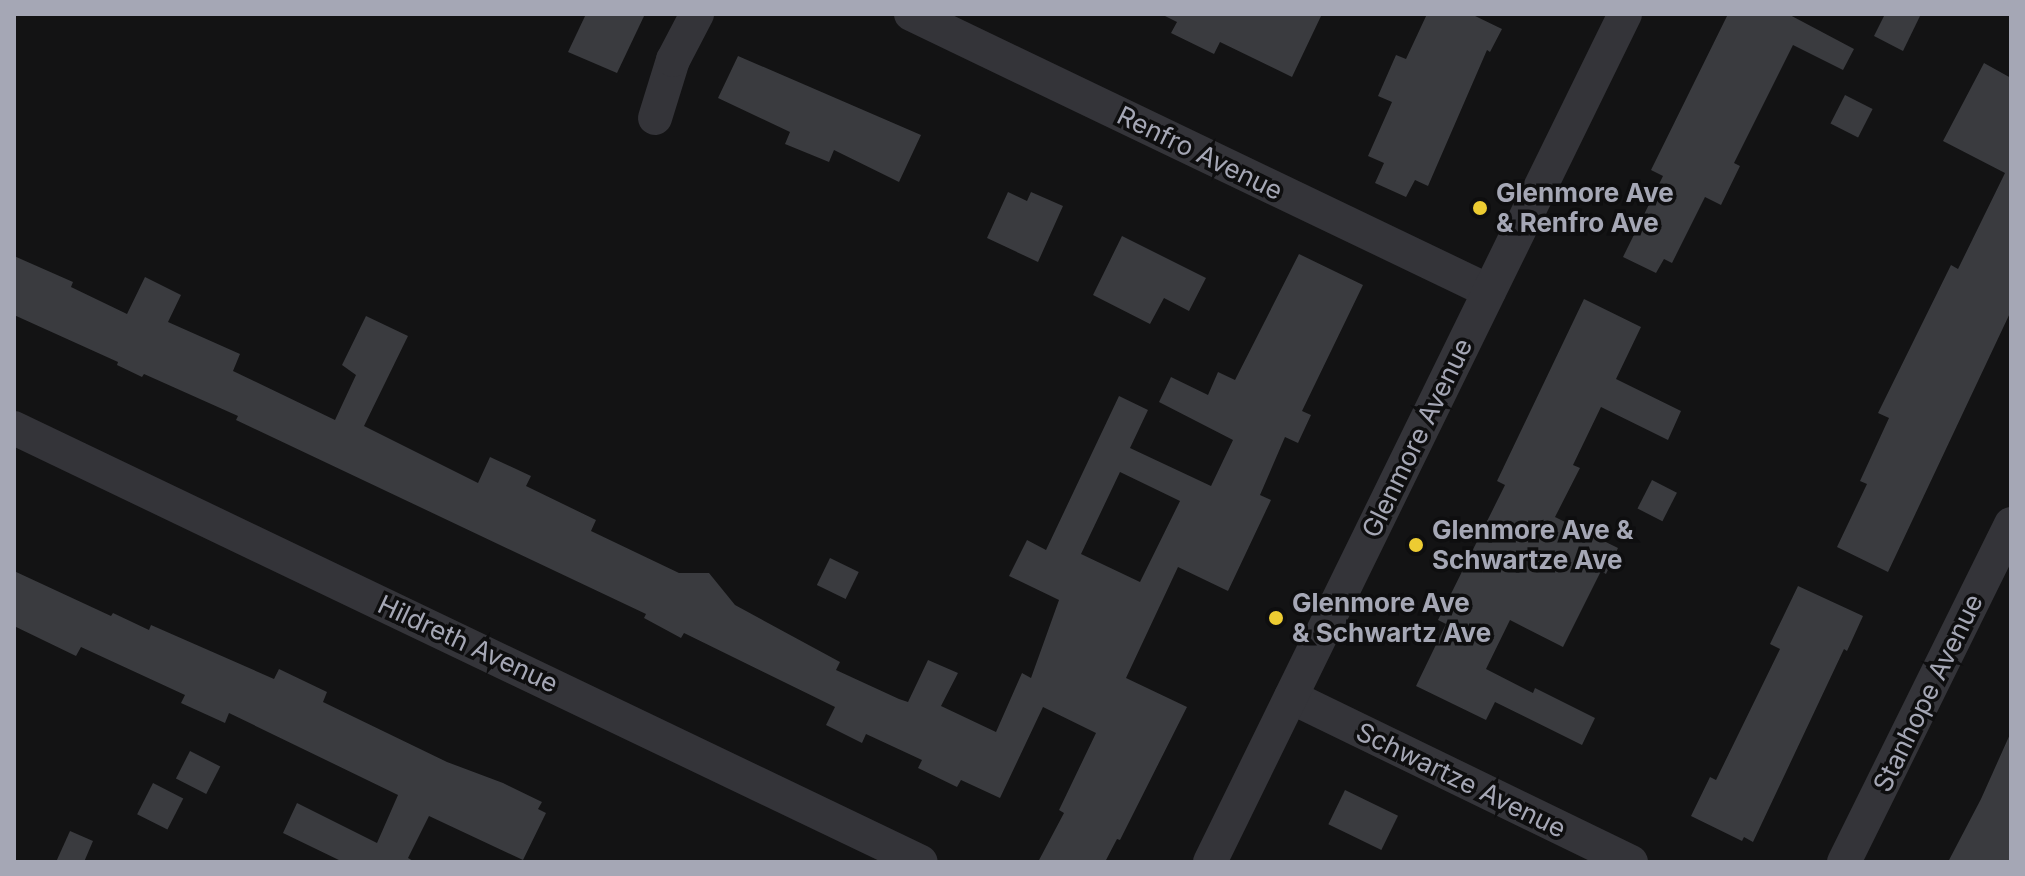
<!DOCTYPE html>
<style>
body{margin:0}
#map{position:relative;width:2025px;height:876px;overflow:hidden;background:#131314;font-family:Inter,sans-serif}
div>[style]{position:absolute}
.building>*{inset:0;background:#3a3b3f;transform-origin:0 0}
.minor>*{height:34px;margin:-17px;padding:0 17px;transform-origin:17px;border-radius:17px;background:#343439}
.dots>*{width:22px;height:22px;translate:-50% -50%;box-sizing:border-box;border:4px solid #0e0e0f;border-radius:50%}
span{translate:-50% -50%;white-space:nowrap;text-align:center;line-height:1.15;-webkit-text-stroke:7px #0e0e0f;paint-order:stroke}
.street-label{font-size:26px;color:#a5a7b5}
.poi-label{font-size:26px;color:#a5a7b5;font-weight:700}
.left{translate:0 -50%;text-align:left}
.frame{position:absolute;inset:0;border:16px solid #a5a7b5;pointer-events:none}
</style>
<div id="map">
<div class="building">
<i style="clip-path:polygon(586px 14px,645px 14px,617px 73px,568px 52px)"></i>
<i style="clip-path:polygon(1161px 14px,1322px 14px,1292px 77px,1220px 42px,1214px 54px,1171px 33px,1177px 22px)"></i>
<i style="clip-path:polygon(1427px 14px,1471px 14px,1502px 29px,1490px 52px,1487px 50px,1428px 186px,1415px 180px,1406px 197px,1375px 183px,1384px 163px,1368px 156px,1392px 102px,1378px 96px,1396px 55px,1406px 59px)"></i>
<i style="clip-path:polygon(1728px 14px,1788px 14px,1854px 49px,1843px 70px,1793px 45px,1734px 163px,1740px 166px,1721px 205px,1705px 197px,1672px 263px,1664px 259px,1656px 273px,1623px 257px,1663px 176px,1651px 170px)"></i>
<i style="clip-path:polygon(1885px 14px,1921px 14px,1903px 51px,1874px 36px)"></i>
<i style="clip-path:polygon(738px 56px,921px 135px,899px 182px,834px 150px,829px 162px,785px 144px,790px 132px,718px 98px)"></i>
<i style="clip-path:polygon(1984px 63px,2011px 78px,2011px 311px,1888px 572px,1837px 547px,1867px 484px,1860px 481px,1889px 418px,1878px 413px,1951px 265px,1958px 269px,2005px 173px,1943px 141px)"></i>
<i style="left:1845px;top:95px;width:31px;height:32px;rotate:27deg"></i>
<i style="clip-path:polygon(1008px 192px,1027px 201px,1031px 192px,1063px 206px,1038px 262px,987px 238px)"></i>
<i style="clip-path:polygon(1122px 236px,1206px 278px,1189px 311px,1164px 298px,1150px 324px,1093px 295px)"></i>
<i style="clip-path:polygon(evenodd,1299px 254px,1363px 285px,1302px 411px,1311px 415px,1298px 443px,1285px 437px,1260px 495px,1271px 500px,1228px 591px,1178px 567px,1126px 678px,1187px 707px,1120px 840px,1117px 839px,1105px 862px,1038px 862px,1064px 813px,1059px 810px,1096px 733px,1043px 707px,1000px 798px,961px 780px,957px 787px,918px 768px,922px 760px,866px 734px,862px 743px,826px 725px,835px 707px,684px 633px,681px 638px,644px 618px,646px 614px,236px 420px,238px 416px,144px 374px,142px 377px,117px 365px,118px 362px,14px 315px,14px 256px,73px 282px,71px 287px,127px 314px,145px 277px,181px 295px,168px 322px,240px 354px,233px 371px,335px 420px,356px 375px,342px 365px,366px 316px,408px 336px,364px 426px,478px 483px,490px 457px,531px 476px,526px 486px,596px 520px,591px 531px,679px 573px,709px 573px,735px 605px,840px 662px,836px 670px,899px 699px,908px 702px,928px 660px,958px 673px,941px 706px,996px 732px,1022px 673px,1031px 678px,1059px 600px,1009px 576px,1027px 540px,1046px 550px,1119px 396px,1148px 410px,1130px 448px,1211px 486px,1233px 440px,1159px 402px,1171px 377px,1208px 395px,1218px 372px,1235px 380px,1299px 254px,1120px 472px,1180px 501px,1140px 582px,1081px 554px,1120px 472px)"></i>
<i style="clip-path:polygon(1584px 299px,1641px 327px,1616px 379px,1681px 411px,1668px 440px,1601px 407px,1573px 465px,1580px 468px,1555px 517px,1618px 548px,1606px 574px,1601px 571px,1563px 647px,1510px 620px,1486px 669px,1533px 693px,1535px 688px,1595px 718px,1582px 745px,1495px 702px,1486px 720px,1416px 686px,1446px 624px,1438px 620px,1505px 485px,1497px 481px)"></i>
<i style="left:1652px;top:480px;width:28px;height:32px;rotate:27deg"></i>
<i style="left:830px;top:558px;width:32px;height:30px;rotate:26deg"></i>
<i style="clip-path:polygon(14px 571px,111px 616px,113px 613px,149px 630px,151px 625px,274px 679px,279px 669px,327px 692px,323px 702px,447px 762px,503px 783px,542px 802px,538px 809px,546px 813px,523px 860px,429px 816px,408px 858px,415px 862px,343px 862px,283px 833px,297px 803px,377px 843px,398px 795px,229px 713px,225px 723px,181px 703px,185px 695px,81px 647px,76px 656px,14px 626px)"></i>
<i style="clip-path:polygon(1798px 586px,1863px 616px,1847px 651px,1844px 649px,1753px 842px,1744px 837px,1742px 841px,1691px 816px,1710px 777px,1716px 780px,1780px 649px,1770px 644px)"></i>
<i style="clip-path:polygon(2011px 732px,2011px 862px,1948px 862px,1981px 799px)"></i>
<i style="left:190px;top:751px;width:34px;height:31px;rotate:27deg"></i>
<i style="left:153px;top:783px;width:34px;height:35px;rotate:27deg"></i>
<i style="left:1345px;top:790px;width:59px;height:38px;rotate:26deg"></i>
<i style="clip-path:polygon(70px 831px,93px 841px,84px 862px,56px 862px)"></i>
</div>
<div class="minor">
<i style="left:911px;top:14px;width:641px;rotate:25.61deg"></i>
<i style="left:655px;top:118px;width:61px;rotate:-72.8deg"></i>
<i style="left:673px;top:60px;width:52px;rotate:-62.4deg"></i>
<i style="left:14px;top:428px;width:1005px;rotate:25.57deg"></i>
<i style="left:1291px;top:697px;width:378px;rotate:25.9deg"></i>
<i style="left:1210px;top:862px;width:944px;rotate:-63.92deg"></i>
<i style="left:1844px;top:862px;width:377px;rotate:-63.7deg"></i>
</div>
<div class="dots">
<i style="left:1480px;top:208px;background:#edcc32"></i>
<i style="left:1416px;top:545px;background:#edcc32"></i>
<i style="left:1276px;top:618px;background:#edcc32"></i>
</div>
<div class="street-label">
<span style="left:1200px;top:153px;rotate:26deg">Renfro Avenue</span>
<span style="left:1417px;top:438px;rotate:-64deg">Glenmore Avenue</span>
<span style="left:468px;top:644px;rotate:25deg">Hildreth Avenue</span>
<span style="left:1928px;top:693px;rotate:-64deg">Stanhope Avenue</span>
<span style="left:1461px;top:780px;rotate:26deg">Schwartze Avenue</span>
</div>
<div class="poi-label">
<span class="left" style="left:1496px;top:208px">Glenmore Ave<br>&amp; Renfro Ave</span>
<span class="left" style="left:1432px;top:545px">Glenmore Ave &amp;<br>Schwartze Ave</span>
<span class="left" style="left:1292px;top:618px">Glenmore Ave<br>&amp; Schwartz Ave</span>
</div>
<div class="frame"></div>
</div>
